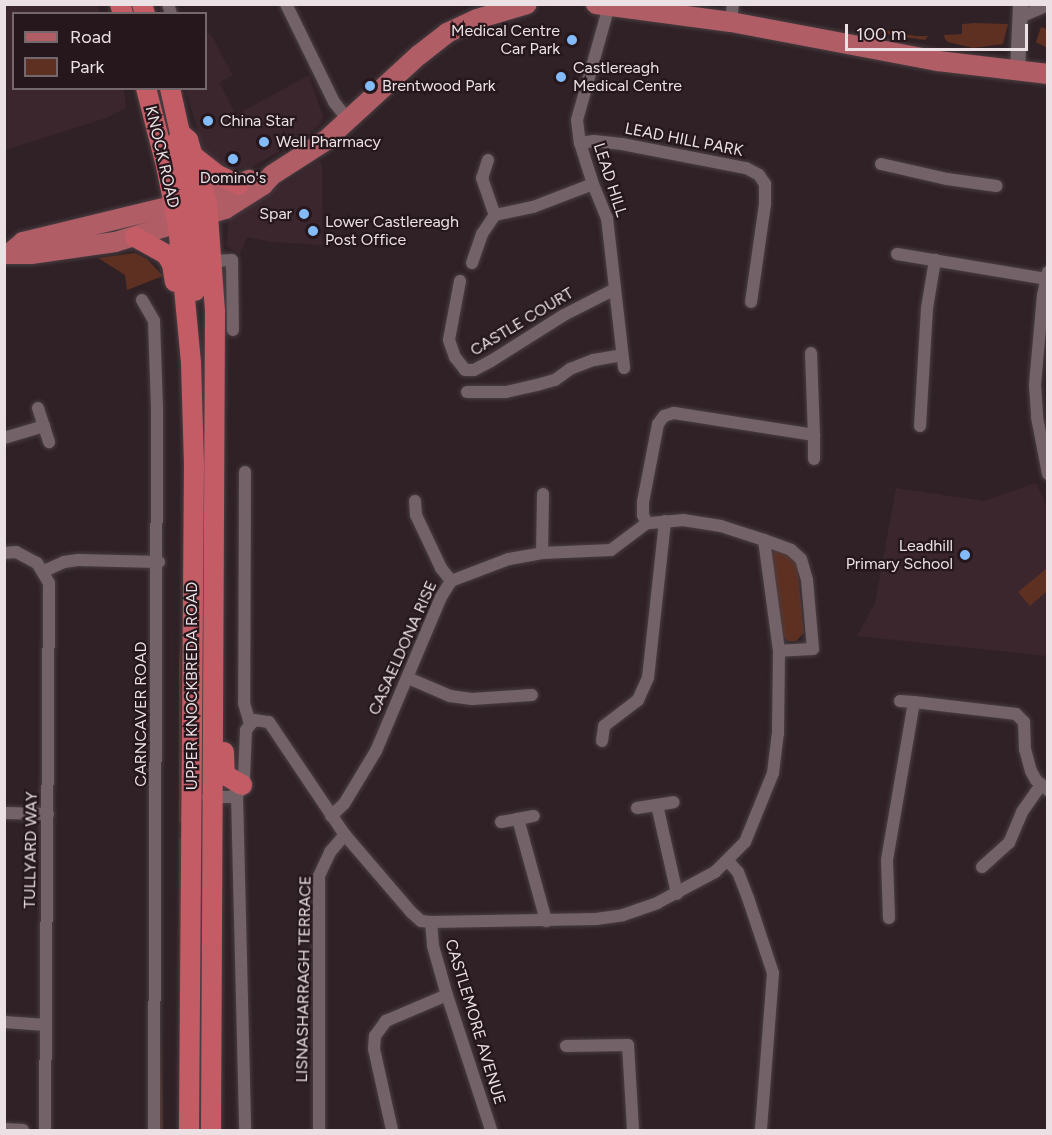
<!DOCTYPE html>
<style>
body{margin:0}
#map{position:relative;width:1052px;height:1135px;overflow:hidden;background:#2f2125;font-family:Figtree,sans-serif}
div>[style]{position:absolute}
.built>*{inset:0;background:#3b262e}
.green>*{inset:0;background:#5e3021;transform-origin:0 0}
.roads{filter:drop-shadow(0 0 2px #493e42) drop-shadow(0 0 2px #493e42)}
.minor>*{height:12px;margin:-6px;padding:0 6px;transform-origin:6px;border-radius:6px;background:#736267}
.tertiary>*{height:15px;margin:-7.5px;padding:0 7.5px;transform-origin:7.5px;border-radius:7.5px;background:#736267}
.primary>*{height:20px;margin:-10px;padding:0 10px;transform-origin:10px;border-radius:10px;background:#b05d66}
.trunk>*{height:20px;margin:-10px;padding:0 10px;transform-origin:10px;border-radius:10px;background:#c45c66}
.dots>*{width:16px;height:16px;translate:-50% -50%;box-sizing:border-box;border:3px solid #25171c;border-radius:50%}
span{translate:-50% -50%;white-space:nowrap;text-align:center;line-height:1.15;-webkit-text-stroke:4.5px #25171c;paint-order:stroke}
.poi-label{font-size:16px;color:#ebe1e4}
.right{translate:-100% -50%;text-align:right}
.left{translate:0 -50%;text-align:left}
.street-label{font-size:16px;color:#ebe1e4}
.frame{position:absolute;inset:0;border:6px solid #ebe1e4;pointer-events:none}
.legend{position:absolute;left:12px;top:12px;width:195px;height:78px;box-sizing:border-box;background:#25171c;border:2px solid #74686c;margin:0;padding:8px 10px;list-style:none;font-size:18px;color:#ebe1e4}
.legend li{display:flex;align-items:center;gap:12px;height:30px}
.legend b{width:30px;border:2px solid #74686c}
.scale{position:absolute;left:845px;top:24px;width:183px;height:27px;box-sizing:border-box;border:3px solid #ebe1e4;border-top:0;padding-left:8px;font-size:18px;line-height:21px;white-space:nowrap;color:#ebe1e4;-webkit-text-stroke:4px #25171c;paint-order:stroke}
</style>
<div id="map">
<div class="built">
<i style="clip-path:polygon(5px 4px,97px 5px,100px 13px,14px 14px,14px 88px,124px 89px,126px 108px,106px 118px,5px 150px)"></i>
<i style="clip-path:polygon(210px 33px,233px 76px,219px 82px,236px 115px,309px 75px,323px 117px,321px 123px,309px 134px,252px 167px,229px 169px,218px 164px,203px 148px,185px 89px,206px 88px,206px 35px)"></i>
<i style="clip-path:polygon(319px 161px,322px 164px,322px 245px,272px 242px,247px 237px,240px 254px,226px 246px,229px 218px)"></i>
<i style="clip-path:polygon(1036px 483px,1047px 507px,1047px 656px,857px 636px,875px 603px,896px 488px,984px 501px)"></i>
</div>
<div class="green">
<i style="clip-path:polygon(975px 23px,1008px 24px,1003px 44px,973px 48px,948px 42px,945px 39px,944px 35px,962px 34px,962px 24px)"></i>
<i style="clip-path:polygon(1041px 27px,1047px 29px,1047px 48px,1036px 42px)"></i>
<i style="clip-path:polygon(878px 29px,916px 36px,928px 36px,925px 40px,902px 37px,878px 32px)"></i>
<i style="clip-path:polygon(135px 253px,147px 259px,163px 276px,127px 290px,125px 275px,98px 258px)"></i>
<i style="clip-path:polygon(775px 549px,781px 549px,797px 562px,804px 633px,796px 641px,788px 641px,782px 636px,771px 555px)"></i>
<i style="clip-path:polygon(1046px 569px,1047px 591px,1030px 606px,1018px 592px)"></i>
<i style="left:200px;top:591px;width:7px;height:186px"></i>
<i style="clip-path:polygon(181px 640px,182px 822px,179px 823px,179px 659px)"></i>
<i style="left:179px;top:838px;width:3px;height:283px"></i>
<i style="clip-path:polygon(161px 1033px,163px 1130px,159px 1130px,160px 1096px)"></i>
</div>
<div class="roads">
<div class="minor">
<i style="left:168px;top:4px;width:10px;rotate:73deg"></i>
<i style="left:286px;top:4px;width:109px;rotate:63.9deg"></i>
<i style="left:334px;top:102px;width:23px;rotate:52deg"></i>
<i style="left:609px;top:6px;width:118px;rotate:105.7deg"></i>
<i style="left:577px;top:120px;width:23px;rotate:83deg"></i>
<i style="left:580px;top:143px;width:43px;rotate:72.4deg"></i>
<i style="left:593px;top:184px;width:37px;rotate:68deg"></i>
<i style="left:607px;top:218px;width:151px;rotate:83.5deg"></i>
<i style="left:1020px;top:17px;width:30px;rotate:-23deg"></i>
<i style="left:731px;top:22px;width:18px;rotate:-84deg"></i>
<i style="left:580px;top:143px;width:14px;rotate:-8deg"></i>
<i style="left:594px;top:141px;width:28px;rotate:6deg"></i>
<i style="left:622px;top:144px;width:126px;rotate:11deg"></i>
<i style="left:746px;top:168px;width:15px;rotate:28deg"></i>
<i style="left:759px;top:175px;width:11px;rotate:56deg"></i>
<i style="left:765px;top:184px;width:20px;rotate:90deg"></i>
<i style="left:765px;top:204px;width:99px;rotate:98.1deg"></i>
<i style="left:488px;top:160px;width:19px;rotate:108deg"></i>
<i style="left:482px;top:178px;width:39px;rotate:71deg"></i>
<i style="left:881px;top:164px;width:68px;rotate:12.8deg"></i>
<i style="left:947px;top:179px;width:50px;rotate:8deg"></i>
<i style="left:897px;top:254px;width:151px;rotate:9.5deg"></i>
<i style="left:213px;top:261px;width:19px;rotate:-3deg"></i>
<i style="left:232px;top:260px;width:70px;rotate:89.2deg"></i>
<i style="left:472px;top:263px;width:31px;rotate:-71deg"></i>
<i style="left:482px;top:234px;width:23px;rotate:-56deg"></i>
<i style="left:495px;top:215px;width:39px;rotate:-12deg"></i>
<i style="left:533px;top:207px;width:64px;rotate:-21deg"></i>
<i style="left:1048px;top:272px;width:24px;rotate:102deg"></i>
<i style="left:1043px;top:295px;width:90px;rotate:95.1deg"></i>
<i style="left:1035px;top:385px;width:32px;rotate:86deg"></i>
<i style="left:1037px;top:417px;width:58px;rotate:79.1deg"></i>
<i style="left:460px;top:281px;width:60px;rotate:100.6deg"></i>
<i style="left:449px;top:340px;width:18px;rotate:71deg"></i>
<i style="left:455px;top:357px;width:16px;rotate:52deg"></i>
<i style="left:465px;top:370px;width:9px"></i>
<i style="left:474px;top:370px;width:19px;rotate:-28deg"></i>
<i style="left:491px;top:361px;width:86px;rotate:-32.2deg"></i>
<i style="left:564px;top:315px;width:57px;rotate:-27deg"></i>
<i style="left:142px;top:300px;width:24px;rotate:60deg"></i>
<i style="left:154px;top:321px;width:88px;rotate:88deg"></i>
<i style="left:157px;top:409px;width:721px;rotate:90.24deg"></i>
<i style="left:467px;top:392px;width:39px"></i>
<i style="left:506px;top:392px;width:32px;rotate:-13deg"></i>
<i style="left:537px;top:385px;width:19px;rotate:-16deg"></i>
<i style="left:555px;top:380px;width:19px;rotate:-36deg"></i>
<i style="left:570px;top:369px;width:26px;rotate:-21deg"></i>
<i style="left:594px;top:360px;width:27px;rotate:-10deg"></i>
<i style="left:38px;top:408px;width:36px;rotate:72deg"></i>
<i style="left:920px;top:426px;width:118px;rotate:-86.6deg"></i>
<i style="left:927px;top:308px;width:49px;rotate:-80.5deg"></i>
<i style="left:814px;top:435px;width:24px;rotate:90deg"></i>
<i style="left:4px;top:438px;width:42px;rotate:-16.7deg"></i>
<i style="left:245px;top:472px;width:231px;rotate:90.2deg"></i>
<i style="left:244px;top:703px;width:22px;rotate:74deg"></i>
<i style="left:415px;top:501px;width:14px;rotate:86deg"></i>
<i style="left:416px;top:515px;width:59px;rotate:64.7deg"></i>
<i style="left:441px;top:568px;width:16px;rotate:52deg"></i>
<i style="left:647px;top:523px;width:9px;rotate:-117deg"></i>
<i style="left:643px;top:515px;width:13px;rotate:-90deg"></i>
<i style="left:643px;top:502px;width:79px;rotate:-79.1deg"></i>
<i style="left:658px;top:424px;width:10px;rotate:-53deg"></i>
<i style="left:664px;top:416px;width:10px;rotate:-17deg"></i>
<i style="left:674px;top:413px;width:142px;rotate:8.9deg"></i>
<i style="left:814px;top:435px;width:82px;rotate:-92.1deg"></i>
<i style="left:764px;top:540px;width:29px;rotate:20deg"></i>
<i style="left:791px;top:550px;width:13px;rotate:42deg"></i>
<i style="left:801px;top:559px;width:22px;rotate:74deg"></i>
<i style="left:807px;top:580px;width:69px;rotate:85deg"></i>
<i style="left:813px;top:649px;width:34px;rotate:177deg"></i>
<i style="left:4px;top:553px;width:12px;rotate:-5deg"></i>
<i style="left:16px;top:552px;width:24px;rotate:28deg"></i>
<i style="left:37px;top:563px;width:23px;rotate:59deg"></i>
<i style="left:49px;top:583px;width:547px;rotate:90.42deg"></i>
<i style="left:542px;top:553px;width:59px;rotate:-89deg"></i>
<i style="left:44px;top:571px;width:22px;rotate:-24deg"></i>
<i style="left:64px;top:562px;width:14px;rotate:-8deg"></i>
<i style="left:78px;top:560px;width:81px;rotate:1.4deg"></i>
<i style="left:408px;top:678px;width:46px;rotate:23.2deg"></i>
<i style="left:450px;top:696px;width:22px;rotate:8deg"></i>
<i style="left:472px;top:699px;width:60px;rotate:-3.8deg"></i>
<i style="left:900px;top:701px;width:14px;rotate:4deg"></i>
<i style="left:602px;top:741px;width:15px;rotate:-82deg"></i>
<i style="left:604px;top:726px;width:43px;rotate:-37.4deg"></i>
<i style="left:638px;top:700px;width:24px;rotate:-66deg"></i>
<i style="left:648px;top:678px;width:158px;rotate:-83.8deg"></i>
<i style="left:237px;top:795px;width:335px;rotate:88.6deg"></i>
<i style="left:208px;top:797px;width:22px"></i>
<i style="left:230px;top:797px;width:12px;rotate:-31deg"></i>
<i style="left:240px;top:791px;width:14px;rotate:-73deg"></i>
<i style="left:244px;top:778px;width:48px;rotate:-87.6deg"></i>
<i style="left:246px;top:730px;width:13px;rotate:-51deg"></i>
<i style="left:254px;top:720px;width:15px;rotate:8deg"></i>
<i style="left:269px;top:722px;width:136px;rotate:56.1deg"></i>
<i style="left:345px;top:835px;width:101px;rotate:49.4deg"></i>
<i style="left:411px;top:912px;width:13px;rotate:42deg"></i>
<i style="left:421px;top:921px;width:10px;rotate:6deg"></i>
<i style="left:431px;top:922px;width:165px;rotate:-1deg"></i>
<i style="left:596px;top:919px;width:27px;rotate:-8deg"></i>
<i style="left:623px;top:915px;width:36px;rotate:-19deg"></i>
<i style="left:657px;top:903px;width:66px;rotate:-28.1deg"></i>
<i style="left:715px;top:872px;width:42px;rotate:-45deg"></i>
<i style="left:745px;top:842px;width:74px;rotate:-67.9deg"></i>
<i style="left:773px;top:773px;width:39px;rotate:-83deg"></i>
<i style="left:778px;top:734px;width:83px;rotate:-89.3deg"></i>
<i style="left:779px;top:651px;width:112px;rotate:-97.7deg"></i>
<i style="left:764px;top:540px;width:45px;rotate:-162deg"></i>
<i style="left:721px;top:526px;width:37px;rotate:-171deg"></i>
<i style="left:684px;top:520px;width:37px;rotate:175deg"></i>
<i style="left:657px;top:805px;width:91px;rotate:77.3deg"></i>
<i style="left:637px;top:808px;width:37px;rotate:-9deg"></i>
<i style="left:4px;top:813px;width:44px;rotate:1.3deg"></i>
<i style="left:331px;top:816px;width:18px;rotate:-43deg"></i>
<i style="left:344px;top:804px;width:62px;rotate:-58.9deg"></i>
<i style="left:376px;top:751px;width:167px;rotate:-67.1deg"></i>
<i style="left:441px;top:597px;width:19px;rotate:-58deg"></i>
<i style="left:451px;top:581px;width:62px;rotate:-20.8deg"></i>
<i style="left:509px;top:559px;width:34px;rotate:-10deg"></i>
<i style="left:542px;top:553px;width:69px;rotate:-2.5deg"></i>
<i style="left:611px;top:550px;width:45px;rotate:-36.9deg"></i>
<i style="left:518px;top:819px;width:16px;rotate:-11deg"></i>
<i style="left:501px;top:822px;width:17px;rotate:-10deg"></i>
<i style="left:518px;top:819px;width:106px;rotate:74.6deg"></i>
<i style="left:728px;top:861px;width:15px;rotate:48deg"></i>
<i style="left:738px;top:872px;width:28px;rotate:69deg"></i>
<i style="left:748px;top:898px;width:79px;rotate:71.6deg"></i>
<i style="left:773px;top:973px;width:157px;rotate:94.4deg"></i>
<i style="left:982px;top:867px;width:36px;rotate:-42deg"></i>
<i style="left:1009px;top:843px;width:34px;rotate:-67deg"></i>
<i style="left:1022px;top:812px;width:33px;rotate:-55deg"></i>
<i style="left:889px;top:918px;width:58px;rotate:-92deg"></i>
<i style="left:887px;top:860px;width:160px;rotate:-80.3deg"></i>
<i style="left:914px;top:702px;width:103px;rotate:6.7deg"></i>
<i style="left:1016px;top:714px;width:11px;rotate:45deg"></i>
<i style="left:1024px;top:722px;width:27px;rotate:88deg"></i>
<i style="left:1025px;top:749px;width:23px;rotate:75deg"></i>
<i style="left:1031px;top:771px;width:10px;rotate:61deg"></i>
<i style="left:1036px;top:780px;width:16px;rotate:40deg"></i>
<i style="left:431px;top:922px;width:24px;rotate:85deg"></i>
<i style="left:433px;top:946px;width:51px;rotate:74.1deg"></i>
<i style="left:447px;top:995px;width:142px;rotate:71.9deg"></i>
<i style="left:4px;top:1022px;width:42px;rotate:4.1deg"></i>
<i style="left:566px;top:1046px;width:62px;rotate:-0.9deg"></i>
<i style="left:628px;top:1045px;width:85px;rotate:86.6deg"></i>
<i style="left:4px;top:1129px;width:19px;rotate:3deg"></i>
<i style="left:319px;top:1130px;width:254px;rotate:-90deg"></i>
<i style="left:319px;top:876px;width:26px;rotate:-65deg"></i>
<i style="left:330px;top:852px;width:23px;rotate:-49deg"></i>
<i style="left:392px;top:1130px;width:83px;rotate:-102.5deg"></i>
<i style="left:374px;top:1049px;width:13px;rotate:-86deg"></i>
<i style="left:375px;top:1036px;width:19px;rotate:-54deg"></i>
<i style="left:386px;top:1021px;width:66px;rotate:-23.1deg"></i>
</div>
<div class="tertiary">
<i style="left:1017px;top:71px;width:67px;rotate:-87.4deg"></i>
</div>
<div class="primary">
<i style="left:596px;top:4px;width:136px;rotate:7.6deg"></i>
<i style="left:731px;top:22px;width:211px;rotate:10.7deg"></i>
<i style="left:938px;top:61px;width:111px;rotate:6.7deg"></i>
<i style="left:10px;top:253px;width:17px;rotate:-40deg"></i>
<i style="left:23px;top:242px;width:187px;rotate:-13.6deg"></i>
<i style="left:205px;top:198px;width:48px;rotate:-22.2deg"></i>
<i style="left:4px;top:254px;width:27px"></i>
<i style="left:31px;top:254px;width:85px;rotate:-8.1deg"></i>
<i style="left:115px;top:242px;width:115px;rotate:-16.7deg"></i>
<i style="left:225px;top:209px;width:45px;rotate:-32.3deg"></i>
<i style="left:263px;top:185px;width:13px;rotate:-48deg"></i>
<i style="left:272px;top:175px;width:63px;rotate:-32.7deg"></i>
<i style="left:325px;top:141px;width:127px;rotate:-42.5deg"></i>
<i style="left:419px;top:55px;width:36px;rotate:-38deg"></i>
<i style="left:447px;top:33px;width:33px;rotate:-25deg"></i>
<i style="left:477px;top:19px;width:52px;rotate:-16.7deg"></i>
</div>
<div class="trunk">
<i style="left:120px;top:4px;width:10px;rotate:73deg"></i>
<i style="left:142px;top:4px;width:10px;rotate:73deg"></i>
<i style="left:146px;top:88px;width:81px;rotate:75.6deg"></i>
<i style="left:166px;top:166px;width:60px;rotate:78.5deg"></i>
<i style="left:178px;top:225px;width:139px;rotate:84.6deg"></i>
<i style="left:191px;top:363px;width:100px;rotate:88.3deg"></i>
<i style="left:194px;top:463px;width:667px;rotate:90.43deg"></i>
<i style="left:170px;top:88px;width:46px;rotate:77.5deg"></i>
<i style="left:180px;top:133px;width:11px;rotate:41deg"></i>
<i style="left:188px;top:140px;width:65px;rotate:73deg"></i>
<i style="left:207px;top:202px;width:109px;rotate:85.8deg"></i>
<i style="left:215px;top:311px;width:819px;rotate:90.28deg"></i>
<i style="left:177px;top:141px;width:45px;rotate:77.2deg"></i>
<i style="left:187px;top:185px;width:33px;rotate:99deg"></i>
<i style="left:192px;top:155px;width:33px;rotate:38deg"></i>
<i style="left:218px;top:175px;width:23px;rotate:25deg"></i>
<i style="left:135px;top:237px;width:35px;rotate:29deg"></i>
<i style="left:166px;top:254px;width:12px;rotate:59deg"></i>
<i style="left:172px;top:264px;width:18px;rotate:81deg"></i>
<i style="left:195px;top:291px;width:91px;rotate:-88.7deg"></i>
<i style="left:224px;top:752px;width:23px;rotate:88deg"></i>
<i style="left:225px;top:775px;width:20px;rotate:30deg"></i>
</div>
</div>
<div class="dots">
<i style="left:572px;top:40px;background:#84bcfb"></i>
<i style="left:561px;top:77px;background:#84bcfb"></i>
<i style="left:370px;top:86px;background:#84bcfb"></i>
<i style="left:208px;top:121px;background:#84bcfb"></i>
<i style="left:264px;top:142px;background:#84bcfb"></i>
<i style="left:233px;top:159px;background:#84bcfb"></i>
<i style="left:304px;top:214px;background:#84bcfb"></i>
<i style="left:313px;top:231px;background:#84bcfb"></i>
<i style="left:965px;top:555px;background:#84bcfb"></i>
</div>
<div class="poi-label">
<span class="right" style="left:560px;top:40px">Medical Centre<br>Car Park</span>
<span class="left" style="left:573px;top:77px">Castlereagh<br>Medical Centre</span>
<span class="left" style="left:382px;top:86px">Brentwood Park</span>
<span class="left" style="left:220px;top:121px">China Star</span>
<span class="left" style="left:276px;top:142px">Well Pharmacy</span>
<span style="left:233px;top:178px">Domino's</span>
<span class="right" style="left:292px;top:214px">Spar</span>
<span class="left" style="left:325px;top:231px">Lower Castlereagh<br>Post Office</span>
<span class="right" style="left:953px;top:555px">Leadhill<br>Primary School</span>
</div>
<div class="street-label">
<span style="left:684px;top:140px;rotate:11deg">LEAD HILL PARK</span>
<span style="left:162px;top:157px;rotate:77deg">KNOCK ROAD</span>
<span style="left:610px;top:180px;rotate:72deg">LEAD HILL</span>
<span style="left:522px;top:322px;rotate:-31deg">CASTLE COURT</span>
<span style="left:403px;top:648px;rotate:-66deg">CASAELDONA RISE</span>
<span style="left:192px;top:686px;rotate:-90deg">UPPER KNOCKBREDA ROAD</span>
<span style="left:141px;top:714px;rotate:-90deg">CARNCAVER ROAD</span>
<span style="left:31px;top:850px;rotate:-89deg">TULLYARD WAY</span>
<span style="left:304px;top:979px;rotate:-89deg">LISNASHARRAGH TERRACE</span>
<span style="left:475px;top:1022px;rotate:73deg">CASTLEMORE AVENUE</span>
</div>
<div class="frame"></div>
<ul class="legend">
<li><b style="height:8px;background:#b05d66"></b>Road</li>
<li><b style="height:16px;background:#5e3021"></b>Park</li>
</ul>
<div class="scale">100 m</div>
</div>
